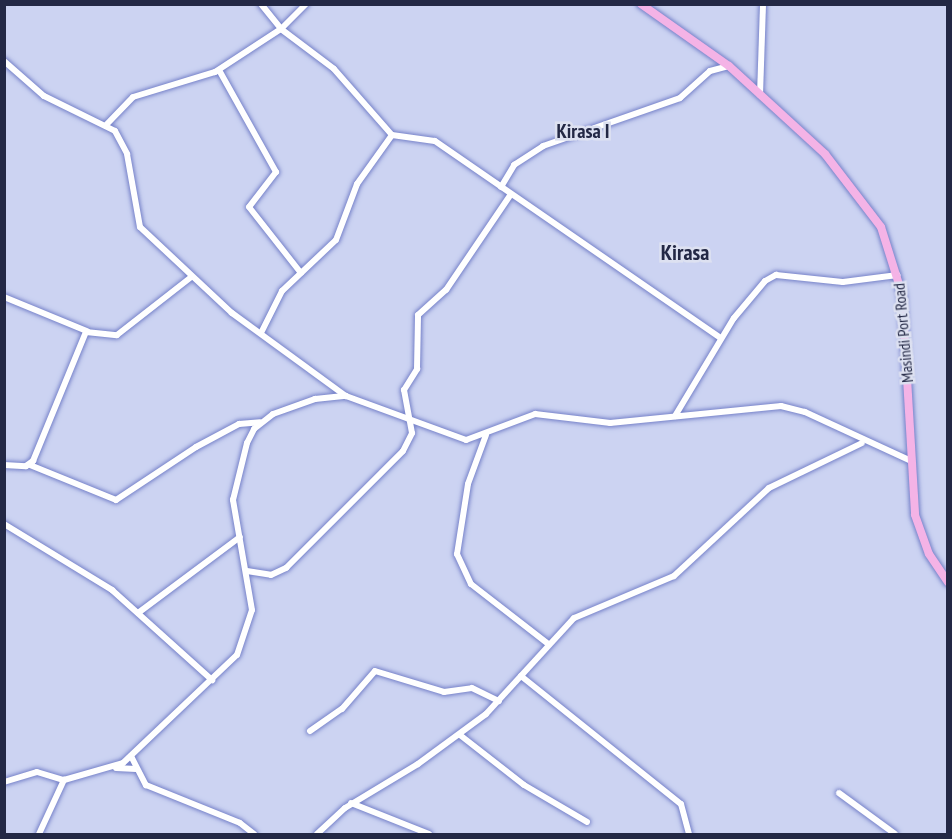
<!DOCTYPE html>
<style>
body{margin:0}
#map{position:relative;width:952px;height:839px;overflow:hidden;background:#ccd3f2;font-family:"PT Sans Narrow",sans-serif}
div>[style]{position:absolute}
.roads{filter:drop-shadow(0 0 2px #7682c9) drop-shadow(0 0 2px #7682c9)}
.minor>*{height:6px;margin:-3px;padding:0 3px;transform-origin:3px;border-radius:3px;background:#fff}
.major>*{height:8px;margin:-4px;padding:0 4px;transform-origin:4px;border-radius:4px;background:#f4b3e6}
span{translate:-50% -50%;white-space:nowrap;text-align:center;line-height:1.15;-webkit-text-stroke:5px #dde1f1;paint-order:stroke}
.street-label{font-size:16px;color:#232845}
.quarter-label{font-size:20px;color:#232845;font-weight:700}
.district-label{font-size:22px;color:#232845;font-weight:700}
.frame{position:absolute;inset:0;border:6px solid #232845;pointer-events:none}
</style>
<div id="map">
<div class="roads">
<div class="minor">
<i style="left:261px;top:4px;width:32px;rotate:51deg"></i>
<i style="left:281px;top:29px;width:66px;rotate:37deg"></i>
<i style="left:334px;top:69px;width:88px;rotate:48.7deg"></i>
<i style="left:4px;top:61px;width:53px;rotate:41.2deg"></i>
<i style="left:44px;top:96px;width:79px;rotate:26.2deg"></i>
<i style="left:115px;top:131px;width:26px;rotate:62deg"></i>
<i style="left:127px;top:154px;width:74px;rotate:79.9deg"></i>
<i style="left:140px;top:227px;width:126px;rotate:43.1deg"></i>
<i style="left:232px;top:313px;width:141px;rotate:36.1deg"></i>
<i style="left:346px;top:396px;width:128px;rotate:20.1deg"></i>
<i style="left:466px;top:440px;width:74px;rotate:-20.6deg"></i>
<i style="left:535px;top:414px;width:76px;rotate:6.8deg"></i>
<i style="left:610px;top:423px;width:172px;rotate:-5.7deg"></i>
<i style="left:781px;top:406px;width:25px;rotate:14deg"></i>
<i style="left:805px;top:412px;width:117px;rotate:24.8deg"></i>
<i style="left:219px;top:70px;width:117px;rotate:60.8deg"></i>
<i style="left:276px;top:172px;width:44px;rotate:127.6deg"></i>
<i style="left:249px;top:207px;width:84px;rotate:51.8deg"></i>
<i style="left:760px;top:95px;width:91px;rotate:-88.1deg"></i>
<i style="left:107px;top:124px;width:37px;rotate:-46deg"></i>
<i style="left:133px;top:97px;width:86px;rotate:-17deg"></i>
<i style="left:215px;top:72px;width:79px;rotate:-33.1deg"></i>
<i style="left:281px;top:29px;width:35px;rotate:-45deg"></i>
<i style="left:501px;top:187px;width:26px;rotate:-59deg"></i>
<i style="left:514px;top:165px;width:35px;rotate:-33deg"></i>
<i style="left:543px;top:146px;width:145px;rotate:-19.3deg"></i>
<i style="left:680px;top:98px;width:40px;rotate:-42deg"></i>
<i style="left:710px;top:71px;width:20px;rotate:-15deg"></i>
<i style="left:4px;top:297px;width:90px;rotate:22.3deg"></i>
<i style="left:262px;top:331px;width:45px;rotate:-63.4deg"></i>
<i style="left:282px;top:291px;width:74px;rotate:-43.4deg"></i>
<i style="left:336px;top:240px;width:60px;rotate:-69.4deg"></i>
<i style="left:357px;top:184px;width:60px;rotate:-54.5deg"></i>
<i style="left:392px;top:135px;width:43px;rotate:7.9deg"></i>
<i style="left:435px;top:141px;width:347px;rotate:34.6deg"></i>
<i style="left:675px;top:416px;width:114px;rotate:-59deg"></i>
<i style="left:734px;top:318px;width:48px;rotate:-50deg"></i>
<i style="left:765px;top:281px;width:13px;rotate:-29deg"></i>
<i style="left:776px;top:275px;width:67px;rotate:6deg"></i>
<i style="left:843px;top:282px;width:55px;rotate:-7.3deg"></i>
<i style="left:486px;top:435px;width:52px;rotate:110.2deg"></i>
<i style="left:468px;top:484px;width:71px;rotate:98.9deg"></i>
<i style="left:457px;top:554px;width:33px;rotate:65deg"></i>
<i style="left:471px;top:584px;width:96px;rotate:37.8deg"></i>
<i style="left:4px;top:465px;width:22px;rotate:3deg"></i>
<i style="left:26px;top:466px;width:9px;rotate:-36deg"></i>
<i style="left:33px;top:461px;width:139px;rotate:-67.7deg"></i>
<i style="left:86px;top:332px;width:31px;rotate:6deg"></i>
<i style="left:117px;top:335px;width:93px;rotate:-38deg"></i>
<i style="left:30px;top:465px;width:93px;rotate:22.1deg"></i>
<i style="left:116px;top:500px;width:96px;rotate:-33.5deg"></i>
<i style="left:196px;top:447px;width:49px;rotate:-28.1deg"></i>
<i style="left:239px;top:424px;width:21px;rotate:-5deg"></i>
<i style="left:4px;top:524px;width:127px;rotate:31.4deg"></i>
<i style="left:112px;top:590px;width:135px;rotate:42deg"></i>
<i style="left:247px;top:571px;width:24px;rotate:9deg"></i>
<i style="left:271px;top:575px;width:17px;rotate:-25deg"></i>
<i style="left:286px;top:568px;width:165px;rotate:-45deg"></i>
<i style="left:403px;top:451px;width:20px;rotate:-63deg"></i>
<i style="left:412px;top:433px;width:44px;rotate:-100.5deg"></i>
<i style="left:404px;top:390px;width:25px;rotate:-58deg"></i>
<i style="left:417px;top:369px;width:54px;rotate:-88.9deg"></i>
<i style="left:418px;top:315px;width:38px;rotate:-42deg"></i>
<i style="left:446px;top:290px;width:116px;rotate:-55.9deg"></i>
<i style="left:138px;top:613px;width:127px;rotate:-36.7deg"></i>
<i style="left:521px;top:676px;width:205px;rotate:38.7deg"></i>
<i style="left:681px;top:804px;width:31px;rotate:75deg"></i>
<i style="left:310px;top:731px;width:39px;rotate:-35deg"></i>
<i style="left:342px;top:709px;width:50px;rotate:-49deg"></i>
<i style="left:375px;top:671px;width:72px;rotate:16.9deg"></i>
<i style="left:444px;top:692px;width:28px;rotate:-8deg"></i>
<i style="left:472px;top:688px;width:30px;rotate:26deg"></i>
<i style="left:460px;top:735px;width:81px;rotate:38deg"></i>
<i style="left:524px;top:785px;width:73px;rotate:30.4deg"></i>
<i style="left:131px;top:756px;width:33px;rotate:63deg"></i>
<i style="left:146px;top:785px;width:101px;rotate:22deg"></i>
<i style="left:240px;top:823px;width:18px;rotate:38deg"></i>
<i style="left:116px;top:768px;width:20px;rotate:3deg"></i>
<i style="left:4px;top:782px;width:34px;rotate:-17deg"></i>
<i style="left:37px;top:772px;width:28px;rotate:17deg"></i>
<i style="left:839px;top:793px;width:69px;rotate:36.2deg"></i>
<i style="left:351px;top:803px;width:84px;rotate:21.7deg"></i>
<i style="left:39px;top:834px;width:60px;rotate:-65.2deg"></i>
<i style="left:64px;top:780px;width:61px;rotate:-16.1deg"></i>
<i style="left:123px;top:763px;width:157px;rotate:-43.5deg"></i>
<i style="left:237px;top:655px;width:47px;rotate:-71.6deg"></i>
<i style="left:252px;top:610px;width:112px;rotate:-99.8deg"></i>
<i style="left:233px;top:500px;width:59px;rotate:-76.2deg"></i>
<i style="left:247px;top:443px;width:16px;rotate:-63deg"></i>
<i style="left:254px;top:429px;width:24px;rotate:-38deg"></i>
<i style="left:273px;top:414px;width:45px;rotate:-19.7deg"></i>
<i style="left:315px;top:399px;width:31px;rotate:-6deg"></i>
<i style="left:317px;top:834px;width:38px;rotate:-43deg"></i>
<i style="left:345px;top:808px;width:85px;rotate:-31.1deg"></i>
<i style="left:418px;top:764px;width:84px;rotate:-36.3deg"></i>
<i style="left:486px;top:714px;width:130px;rotate:-47.5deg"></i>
<i style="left:574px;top:618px;width:108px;rotate:-22.8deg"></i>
<i style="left:674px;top:576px;width:129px;rotate:-42.8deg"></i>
<i style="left:769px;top:488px;width:103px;rotate:-25.8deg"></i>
</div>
<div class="major">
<i style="left:641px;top:4px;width:108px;rotate:35.2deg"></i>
<i style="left:729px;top:66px;width:130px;rotate:42.5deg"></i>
<i style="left:825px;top:154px;width:92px;rotate:52.5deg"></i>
<i style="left:881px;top:227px;width:70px;rotate:72.6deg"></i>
<i style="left:902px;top:294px;width:221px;rotate:86.6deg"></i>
<i style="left:915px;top:515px;width:41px;rotate:70.3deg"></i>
<i style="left:929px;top:554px;width:34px;rotate:56deg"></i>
</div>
</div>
<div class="street-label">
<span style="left:903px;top:333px;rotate:-95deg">Masindi Port Road</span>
</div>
<div class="quarter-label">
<span style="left:583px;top:131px">Kirasa I</span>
</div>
<div class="district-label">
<span style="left:685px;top:253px">Kirasa</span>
</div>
<div class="frame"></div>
</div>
